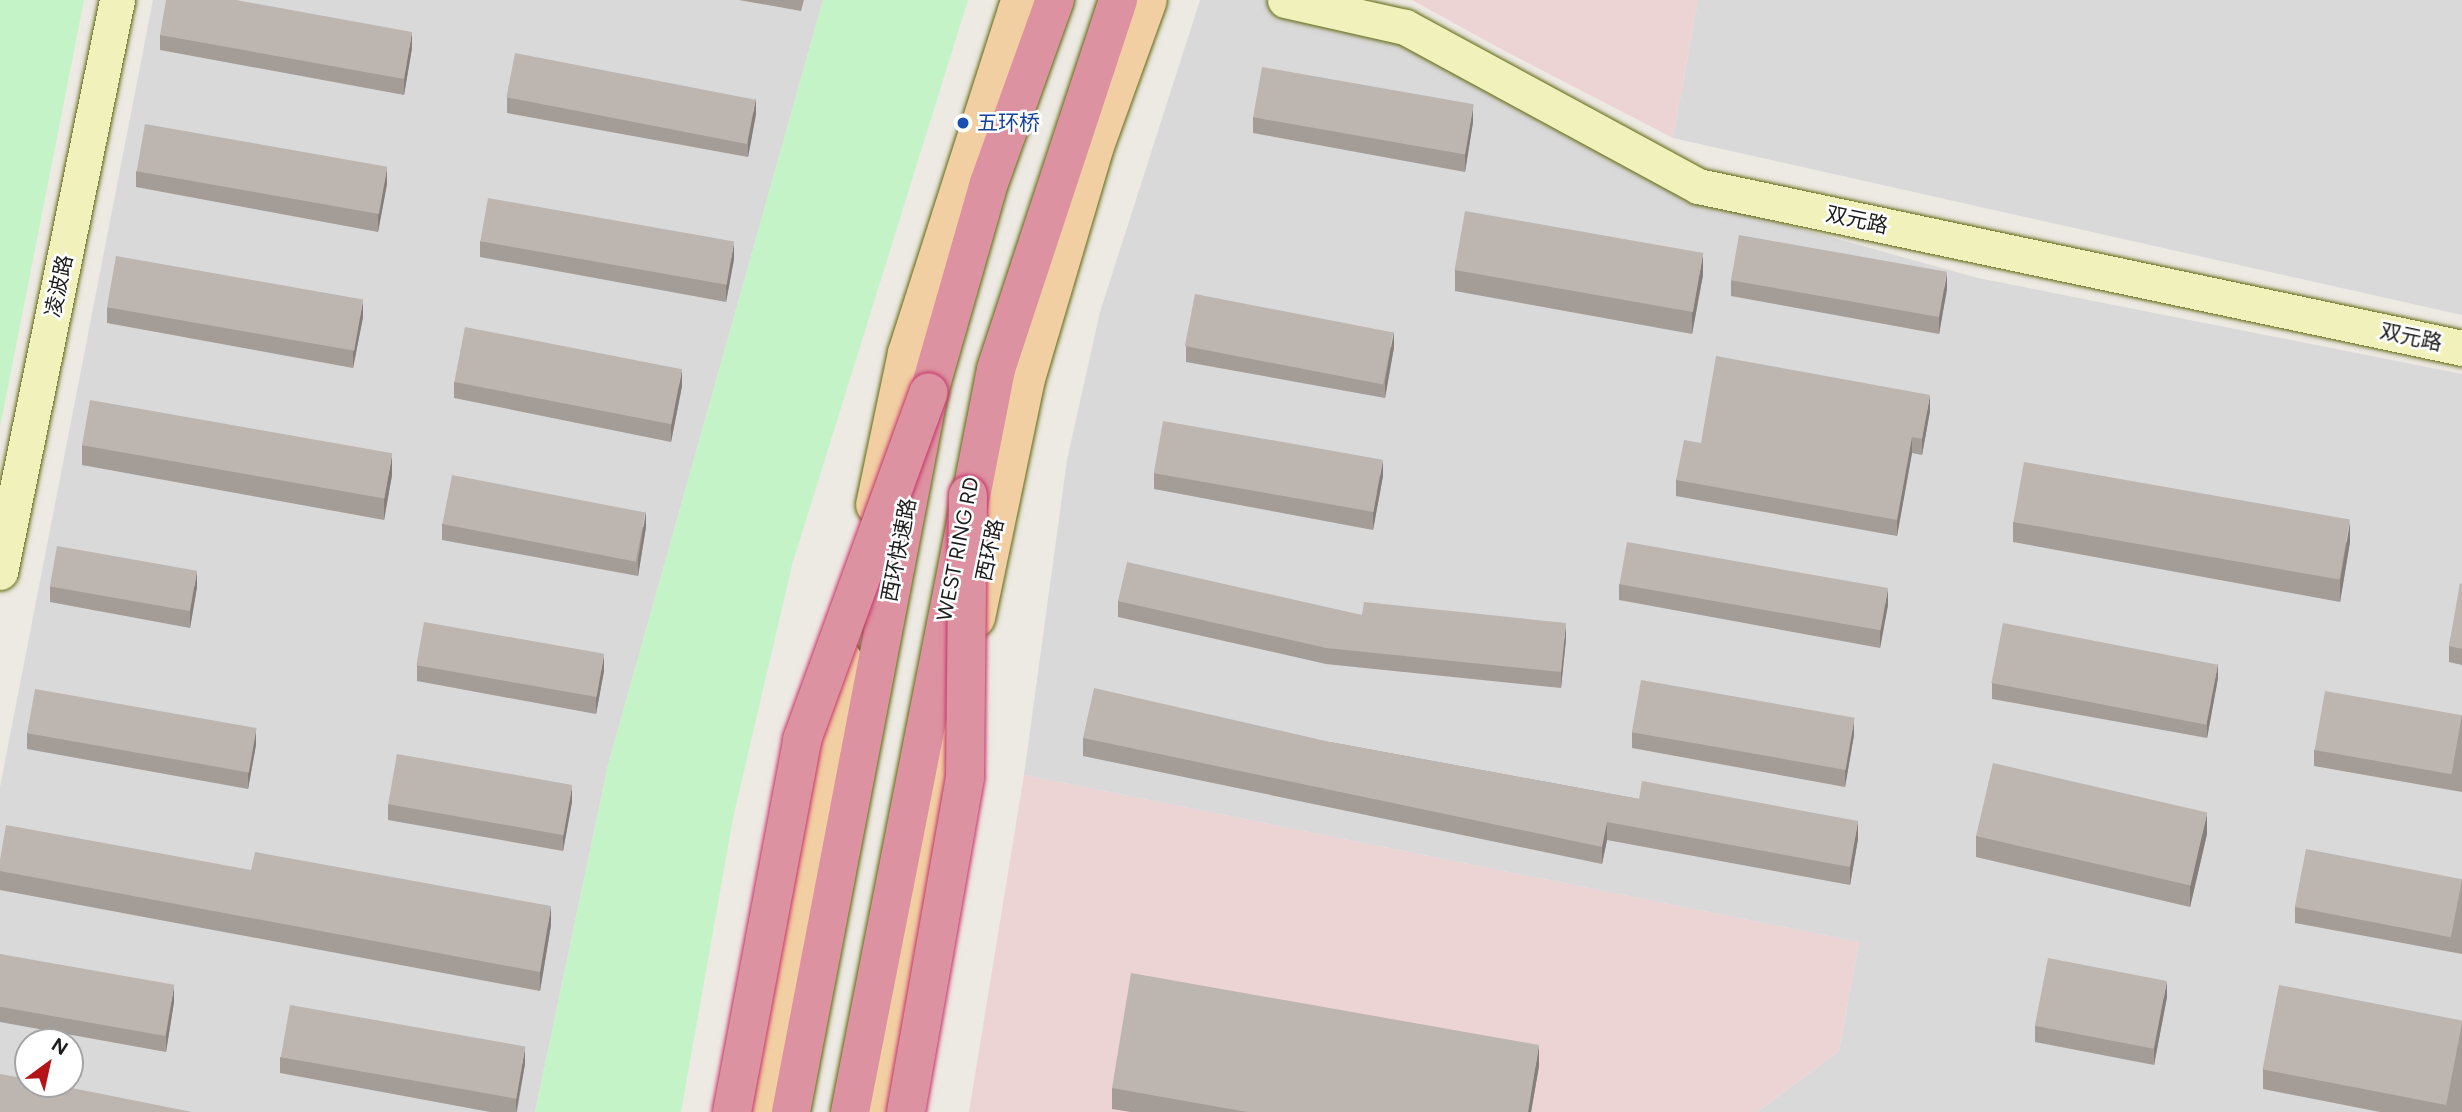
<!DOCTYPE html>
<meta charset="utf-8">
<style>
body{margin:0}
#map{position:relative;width:2462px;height:1112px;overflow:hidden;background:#ede9e3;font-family:Figtree,"Noto Sans SC",sans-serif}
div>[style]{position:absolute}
.residential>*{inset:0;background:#dad9da}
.commercial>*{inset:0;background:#ecd4d4}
.park>*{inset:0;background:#c4f3c7}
.roads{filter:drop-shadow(0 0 2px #60680f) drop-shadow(0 0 2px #60680f)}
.secondary>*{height:35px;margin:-17.5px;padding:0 17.5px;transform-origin:17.5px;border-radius:17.5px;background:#f1f2bb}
.primary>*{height:38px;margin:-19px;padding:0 19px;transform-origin:19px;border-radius:19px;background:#f2cea3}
.highway>*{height:38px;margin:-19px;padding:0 19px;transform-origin:19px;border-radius:19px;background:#dd92a1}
.bridges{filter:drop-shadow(0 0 2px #c63569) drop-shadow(0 0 2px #c63569)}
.highway-bridge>*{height:38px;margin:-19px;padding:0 19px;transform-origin:19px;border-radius:19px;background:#dd92a1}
.wall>*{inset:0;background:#a39c97}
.shaded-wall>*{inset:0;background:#847f7b}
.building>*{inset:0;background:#bdb5b0;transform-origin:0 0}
.dots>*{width:19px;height:19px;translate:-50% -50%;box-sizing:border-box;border:4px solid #fff;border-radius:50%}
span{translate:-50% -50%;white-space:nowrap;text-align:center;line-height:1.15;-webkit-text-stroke:5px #fff;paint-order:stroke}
.transit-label{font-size:21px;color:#164399}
.left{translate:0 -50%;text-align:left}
.street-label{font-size:21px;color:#1c1c1c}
.north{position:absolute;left:14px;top:1028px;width:70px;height:70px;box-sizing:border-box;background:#fff;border:2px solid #a4a4a4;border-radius:50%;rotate:33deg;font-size:19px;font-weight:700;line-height:28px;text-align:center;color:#1c1c1c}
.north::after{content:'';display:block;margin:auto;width:24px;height:32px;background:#b51417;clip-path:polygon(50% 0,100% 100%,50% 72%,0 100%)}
</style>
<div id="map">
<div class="residential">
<i style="clip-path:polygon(evenodd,153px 0,823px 0,608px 765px,535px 1112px,0 1112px,0 787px,153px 0,28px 1042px,70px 1042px,70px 1084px,28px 1084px,28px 1042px)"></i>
<i style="clip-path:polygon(1200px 0,1266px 0,1390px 35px,1495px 96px,1726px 208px,1978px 278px,2462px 374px,2462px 1112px,1757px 1112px,1839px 1051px,1859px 942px,1024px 775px,1067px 460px,1100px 312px)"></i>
<i style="clip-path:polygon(1698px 0,2462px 0,2462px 315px,1673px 138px)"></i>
</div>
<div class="commercial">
<i style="clip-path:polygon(1412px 0,1698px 0,1673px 138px,1501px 49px)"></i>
<i style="clip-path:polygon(1024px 775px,1859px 942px,1839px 1051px,1757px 1112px,969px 1112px)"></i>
</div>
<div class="park">
<i style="clip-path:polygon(0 0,84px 0,0 427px)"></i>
<i style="clip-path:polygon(823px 0,968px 0,792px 565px,733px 818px,681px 1112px,535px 1112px,608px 765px)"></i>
</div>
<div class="roads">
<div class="secondary">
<i style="left:1285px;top:0;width:123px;rotate:12.7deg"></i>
<i style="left:1405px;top:27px;width:333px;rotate:28.5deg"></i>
<i style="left:1698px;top:186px;width:781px;rotate:11.97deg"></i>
<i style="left:0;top:572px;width:584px;rotate:-78.44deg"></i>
</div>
<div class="primary">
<i style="left:875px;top:505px;width:155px;rotate:-78.1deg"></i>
<i style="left:907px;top:353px;width:371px;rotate:-72.2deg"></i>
<i style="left:976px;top:618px;width:244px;rotate:-78.2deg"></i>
<i style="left:1026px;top:379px;width:240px;rotate:-73.5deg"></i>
<i style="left:1094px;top:149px;width:158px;rotate:-70.1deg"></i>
<i style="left:757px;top:1112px;width:460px;rotate:-79.2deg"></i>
<i style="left:882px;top:1112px;width:411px;rotate:-79.5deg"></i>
</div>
<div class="highway">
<i style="left:791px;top:1112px;width:733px;rotate:-79.15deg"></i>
<i style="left:929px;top:392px;width:217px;rotate:-74deg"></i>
<i style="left:989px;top:183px;width:195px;rotate:-70.2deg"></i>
<i style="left:850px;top:1112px;width:757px;rotate:-78.88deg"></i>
<i style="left:996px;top:369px;width:389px;rotate:-71.7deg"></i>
</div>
</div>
<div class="bridges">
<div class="highway-bridge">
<i style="left:732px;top:1112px;width:379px;rotate:-79.3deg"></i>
<i style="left:802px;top:740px;width:370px;rotate:-70deg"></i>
<i style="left:906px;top:1112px;width:340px;rotate:-80deg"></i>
<i style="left:965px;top:777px;width:282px;rotate:-89.4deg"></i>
</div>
</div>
<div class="wall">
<i style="clip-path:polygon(739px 0,804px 0,801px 11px)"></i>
<i style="clip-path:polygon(160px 35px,412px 48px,404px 95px,160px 50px)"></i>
<i style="clip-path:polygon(507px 97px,756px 114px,748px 157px,507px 113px)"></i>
<i style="clip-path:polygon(1253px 117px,1473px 122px,1465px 172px,1253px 133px)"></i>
<i style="clip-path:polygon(136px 171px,387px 184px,378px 232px,136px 187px)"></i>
<i style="clip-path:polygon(480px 241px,734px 259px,726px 302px,480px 257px)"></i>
<i style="clip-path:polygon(1455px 270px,1703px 275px,1692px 334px,1455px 291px)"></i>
<i style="clip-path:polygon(1731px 280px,1947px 289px,1939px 334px,1731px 296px)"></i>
<i style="clip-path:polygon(107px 307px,363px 317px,353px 368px,107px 323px)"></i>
<i style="clip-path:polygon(1186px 346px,1394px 347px,1385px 398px,1186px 362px)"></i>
<i style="clip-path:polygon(454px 382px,682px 386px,671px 442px,454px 398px)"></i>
<i style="clip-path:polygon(1930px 411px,1922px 455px,1912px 453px,1897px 536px,1676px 496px,1676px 480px,1701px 443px)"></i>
<i style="clip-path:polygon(82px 445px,392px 475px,384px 520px,82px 465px)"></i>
<i style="clip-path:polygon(1154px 473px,1383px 476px,1373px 530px,1154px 489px)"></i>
<i style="clip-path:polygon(2013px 522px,2350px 542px,2340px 602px,2013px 542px)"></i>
<i style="clip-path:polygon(442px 524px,646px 527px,638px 576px,442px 540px)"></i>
<i style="clip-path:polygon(1619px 584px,1888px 605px,1880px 648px,1619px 600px)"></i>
<i style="clip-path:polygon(2462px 584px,2462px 665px,2449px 662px,2449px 646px)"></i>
<i style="clip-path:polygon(50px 586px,197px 587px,190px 628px,50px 602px)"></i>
<i style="clip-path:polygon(1118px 601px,1362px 615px,1566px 639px,1561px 688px,1326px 664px,1118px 617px)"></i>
<i style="clip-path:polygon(417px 665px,604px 671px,596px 714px,417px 681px)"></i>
<i style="clip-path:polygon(2218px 678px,2207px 738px,1992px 699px,1992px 683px)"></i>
<i style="clip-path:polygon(2462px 716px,2462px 792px,2314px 766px,2314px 750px)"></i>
<i style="clip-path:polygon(1632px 732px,1854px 735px,1845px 787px,1632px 748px)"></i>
<i style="clip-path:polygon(27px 733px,256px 745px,248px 789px,27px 749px)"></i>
<i style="clip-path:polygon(1083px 738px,1330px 742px,1639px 799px,1858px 839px,1850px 885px,1607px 840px,1602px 864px,1083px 756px)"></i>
<i style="clip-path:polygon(572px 802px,563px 851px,388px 820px,388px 804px)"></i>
<i style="clip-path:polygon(2207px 834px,2190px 907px,1976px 857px,1976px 836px)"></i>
<i style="clip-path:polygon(0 860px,551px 925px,540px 991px,0 890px)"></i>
<i style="clip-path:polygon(2462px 879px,2462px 954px,2295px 923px,2295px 907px)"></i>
<i style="clip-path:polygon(0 954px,174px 1002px,166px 1052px,0 1022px)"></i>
<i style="clip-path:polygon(2167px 997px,2154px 1065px,2035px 1042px,2035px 1026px)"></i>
<i style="clip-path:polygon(2462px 1021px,2462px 1112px,2380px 1112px,2263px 1089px,2263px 1069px)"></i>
<i style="clip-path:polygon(280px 1057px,525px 1064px,517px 1112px,490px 1112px,280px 1073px)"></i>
<i style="clip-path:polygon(1539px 1066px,1531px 1112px,1131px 1112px,1112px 1109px,1112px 1088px)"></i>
</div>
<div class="shaded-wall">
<i style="clip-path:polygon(412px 32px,412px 48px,404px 95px,404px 79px)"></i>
<i style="clip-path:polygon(756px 98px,756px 114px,748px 157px,748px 141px)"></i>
<i style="clip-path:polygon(1473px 106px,1473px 122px,1465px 172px,1465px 156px)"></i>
<i style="clip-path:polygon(387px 168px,387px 184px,378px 232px,378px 216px)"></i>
<i style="clip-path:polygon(734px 243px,734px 259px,726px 302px,726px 286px)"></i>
<i style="clip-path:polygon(1703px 254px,1703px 275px,1692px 334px,1692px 314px)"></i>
<i style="clip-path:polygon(1947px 273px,1947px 289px,1939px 334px,1939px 318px)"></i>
<i style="clip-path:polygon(363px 301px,363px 317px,353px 368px,353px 352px)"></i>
<i style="clip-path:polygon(1394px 331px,1394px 347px,1385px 398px,1385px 382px)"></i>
<i style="clip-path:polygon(682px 370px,682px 386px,671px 442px,671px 426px)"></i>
<i style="clip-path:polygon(1930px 395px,1930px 411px,1922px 455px,1922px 439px)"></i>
<i style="clip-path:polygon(1912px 437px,1912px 453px,1897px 536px,1897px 520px)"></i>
<i style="clip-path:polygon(392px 455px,392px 475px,384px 520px,384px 500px)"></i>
<i style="clip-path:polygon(1383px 460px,1383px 476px,1373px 530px,1373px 514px)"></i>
<i style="clip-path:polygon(646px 511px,646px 527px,638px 576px,638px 560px)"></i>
<i style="clip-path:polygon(2350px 522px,2350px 542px,2340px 602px,2340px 582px)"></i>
<i style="clip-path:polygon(197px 571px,197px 587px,190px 628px,190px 612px)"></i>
<i style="clip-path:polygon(1888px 589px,1888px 605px,1880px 648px,1880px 632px)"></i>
<i style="clip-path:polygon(1566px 623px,1566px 639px,1561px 688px,1561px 672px)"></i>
<i style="clip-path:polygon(604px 655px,604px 671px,596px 714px,596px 698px)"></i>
<i style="clip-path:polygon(2218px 663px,2218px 678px,2207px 738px,2207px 722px)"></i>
<i style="clip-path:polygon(1854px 719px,1854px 735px,1845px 787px,1845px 771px)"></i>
<i style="clip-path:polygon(256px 729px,256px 745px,248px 789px,248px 774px)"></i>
<i style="clip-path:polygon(572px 786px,572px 802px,563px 851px,563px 835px)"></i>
<i style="clip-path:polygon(2207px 813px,2207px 834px,2190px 907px,2190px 886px)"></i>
<i style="clip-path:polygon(1858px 821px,1858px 839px,1850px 885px,1850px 867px)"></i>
<i style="clip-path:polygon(1607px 822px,1607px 840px,1602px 864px,1602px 847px)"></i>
<i style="clip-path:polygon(551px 906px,551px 925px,540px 991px,540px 972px)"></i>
<i style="clip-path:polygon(2167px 981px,2167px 997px,2154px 1065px,2154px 1049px)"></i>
<i style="clip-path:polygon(174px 986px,174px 1002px,166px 1052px,166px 1036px)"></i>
<i style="clip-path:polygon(1539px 1045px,1539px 1066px,1531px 1112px,1528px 1112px)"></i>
<i style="clip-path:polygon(525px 1048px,525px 1064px,516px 1112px,516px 1101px)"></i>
</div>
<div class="building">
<i style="clip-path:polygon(166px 0,236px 0,412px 32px,404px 79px,160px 35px)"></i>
<i style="left:515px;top:53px;width:245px;height:45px;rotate:11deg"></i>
<i style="left:1262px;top:67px;width:215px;height:51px;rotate:10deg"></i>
<i style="left:145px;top:124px;width:246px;height:48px;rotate:10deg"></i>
<i style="left:488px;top:198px;width:250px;height:44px;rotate:10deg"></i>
<i style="left:1465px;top:211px;width:242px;height:60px;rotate:10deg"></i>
<i style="left:1739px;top:235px;width:211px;height:46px;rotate:10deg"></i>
<i style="left:116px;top:256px;width:251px;height:52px;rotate:10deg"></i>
<i style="left:1195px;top:294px;width:202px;height:53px;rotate:11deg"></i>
<i style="left:465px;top:327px;width:221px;height:56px;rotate:11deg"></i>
<i style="clip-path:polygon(1716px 356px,1930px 395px,1922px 439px,1912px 437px,1897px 520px,1676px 480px,1684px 440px,1701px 443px)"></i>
<i style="left:90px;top:400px;width:307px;height:46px;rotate:10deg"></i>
<i style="left:1163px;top:421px;width:223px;height:53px;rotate:10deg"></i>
<i style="left:2024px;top:462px;width:331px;height:61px;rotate:10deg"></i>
<i style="left:452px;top:475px;width:197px;height:50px;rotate:11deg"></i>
<i style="left:1627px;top:542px;width:265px;height:43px;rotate:10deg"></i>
<i style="left:57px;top:546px;width:142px;height:41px;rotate:10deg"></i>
<i style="clip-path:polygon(1127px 562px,1362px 615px,1364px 602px,1566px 623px,1561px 672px,1326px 648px,1118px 601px)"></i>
<i style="clip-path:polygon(2460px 583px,2462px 584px,2462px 649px,2449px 646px)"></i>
<i style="left:424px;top:622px;width:183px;height:44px;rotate:10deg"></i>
<i style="left:2003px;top:623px;width:219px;height:61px;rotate:11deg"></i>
<i style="left:1641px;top:680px;width:217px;height:53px;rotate:10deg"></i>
<i style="clip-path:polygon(1094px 688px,1330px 742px,1639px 799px,1642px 781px,1858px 821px,1850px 867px,1607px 822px,1602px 847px,1083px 738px)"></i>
<i style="left:35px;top:689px;width:225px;height:45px;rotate:10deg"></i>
<i style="left:2325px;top:691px;width:139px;height:60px;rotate:10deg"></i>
<i style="left:397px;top:754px;width:178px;height:51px;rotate:10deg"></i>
<i style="left:1993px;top:763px;width:220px;height:75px;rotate:13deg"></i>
<i style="clip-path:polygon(6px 825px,251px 870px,255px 852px,551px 906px,540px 972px,0 871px,0 860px)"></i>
<i style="left:2306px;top:849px;width:159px;height:59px;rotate:11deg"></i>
<i style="left:0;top:954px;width:177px;height:52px;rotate:10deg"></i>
<i style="left:2048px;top:958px;width:121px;height:69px;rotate:11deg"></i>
<i style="clip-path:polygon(1131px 973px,1539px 1045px,1528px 1112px,1247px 1112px,1112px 1088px)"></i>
<i style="left:2279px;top:985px;width:187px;height:86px;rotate:11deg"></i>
<i style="left:290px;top:1005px;width:239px;height:53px;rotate:10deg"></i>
<i style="clip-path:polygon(0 1074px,28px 1079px,28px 1084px,52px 1084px,192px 1112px,0 1112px)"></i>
</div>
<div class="dots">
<i style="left:963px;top:123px;background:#1a4fb4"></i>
</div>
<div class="transit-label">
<span class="left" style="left:977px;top:123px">五环桥</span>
</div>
<div class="street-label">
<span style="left:1857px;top:220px;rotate:12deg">双元路</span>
<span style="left:59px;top:286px;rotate:-78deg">凌波路</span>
<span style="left:2411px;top:337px;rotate:12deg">双元路</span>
<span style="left:958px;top:549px;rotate:-79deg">WEST RING RD</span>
<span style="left:899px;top:550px;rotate:-79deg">西环快速路</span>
<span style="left:990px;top:550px;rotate:-78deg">西环路</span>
</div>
<div class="north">N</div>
</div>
